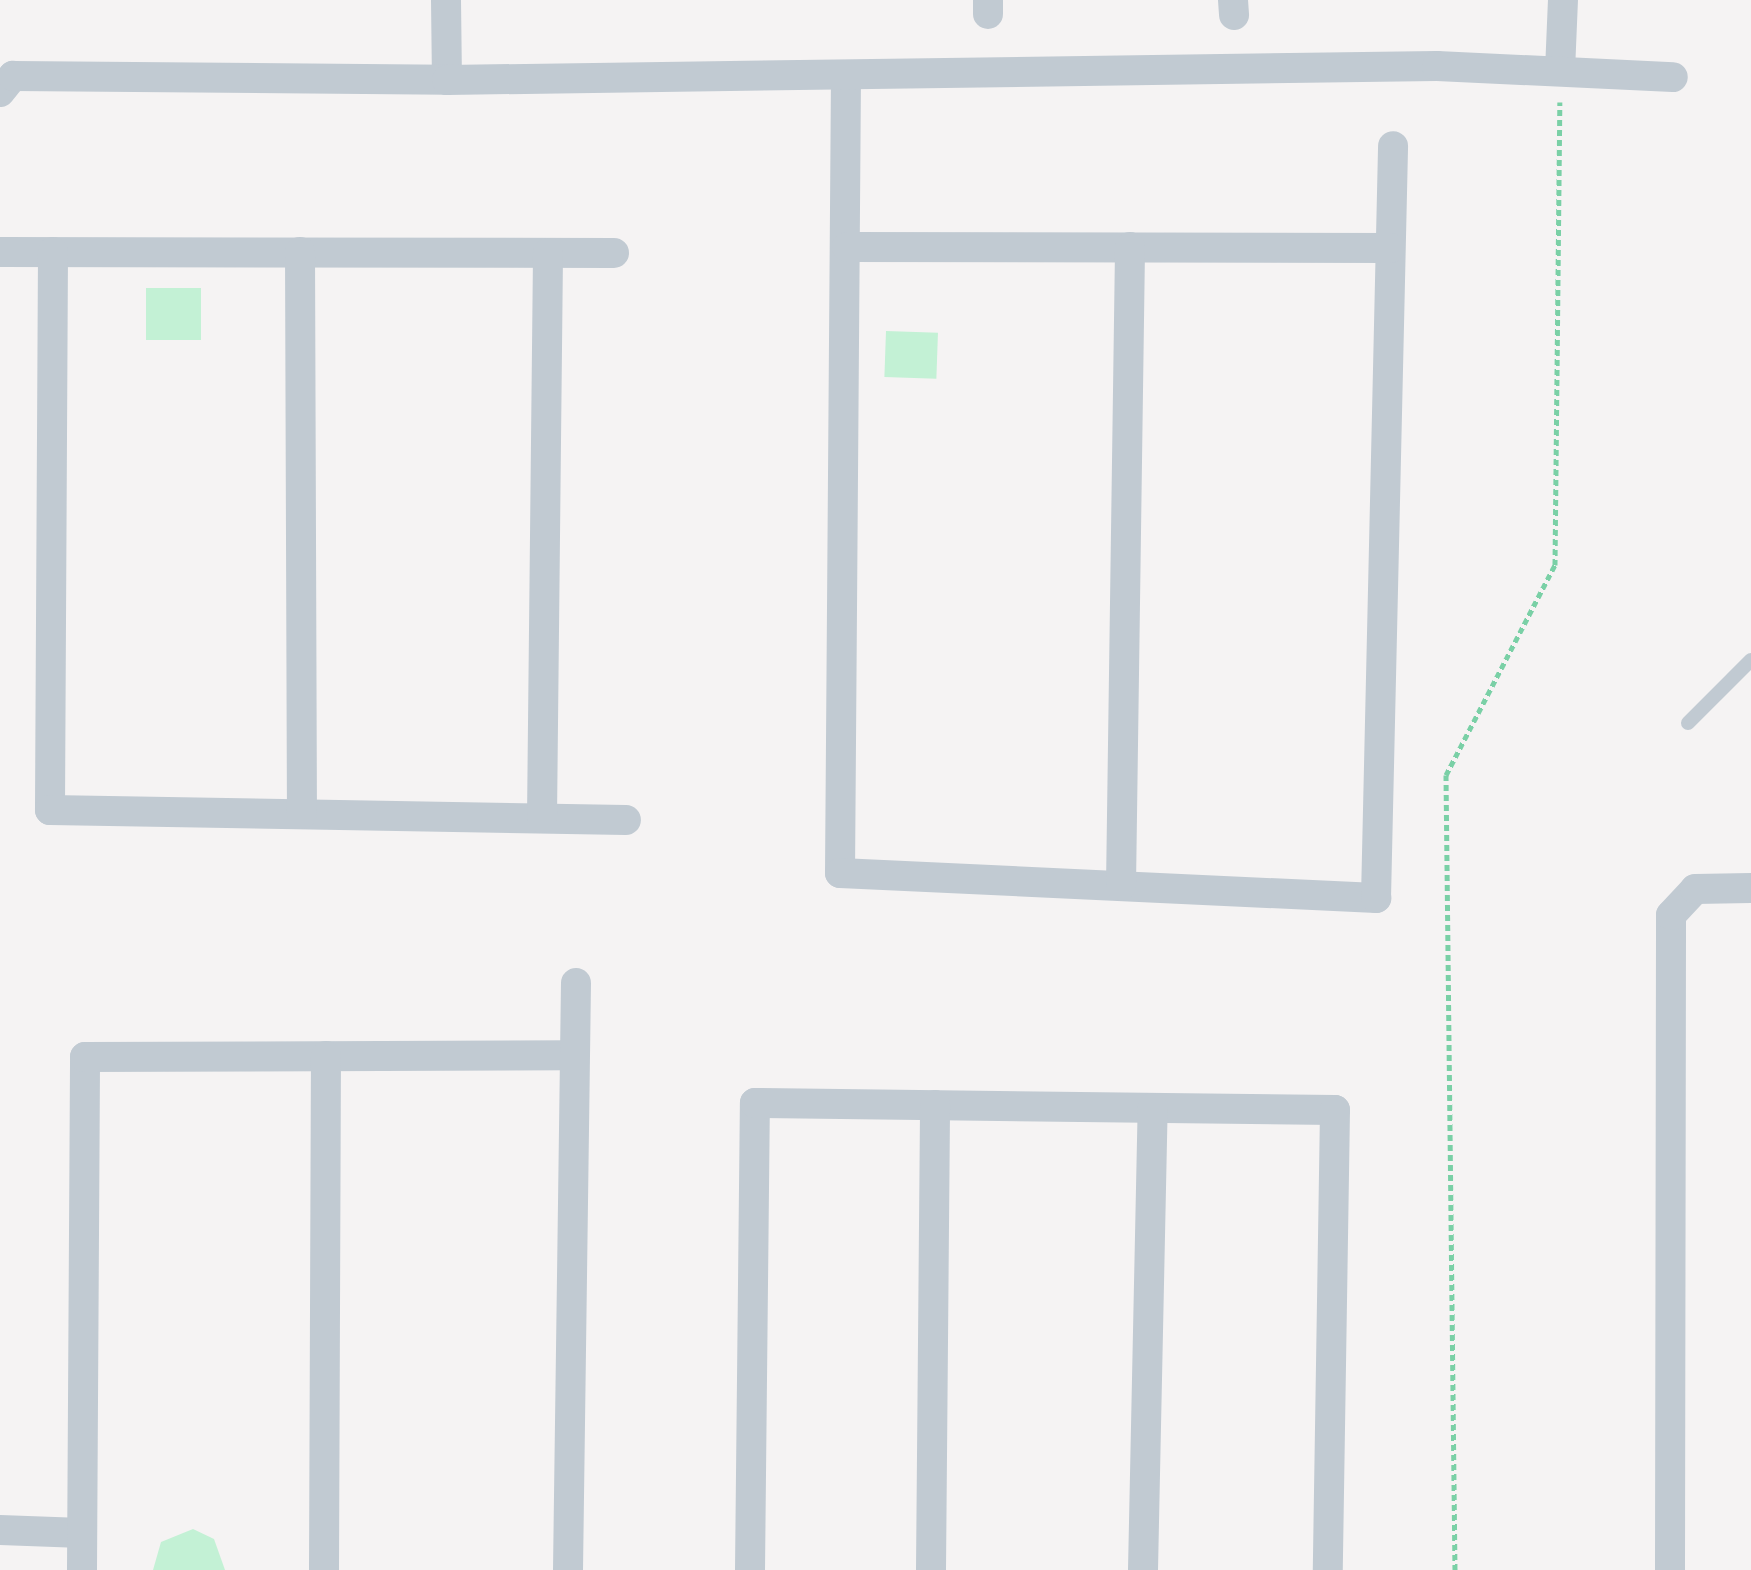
<!DOCTYPE html>
<style>
body{margin:0}
#map{position:relative;width:1751px;height:1570px;overflow:hidden;background:#f5f3f3;font-family:Figtree,sans-serif}
div>[style]{position:absolute}
.green>*{inset:0;background:#c3f1d5;transform-origin:0 0}
.path>*{height:5px;margin-top:-2.5px;transform-origin:0;background:repeating-linear-gradient(90deg,#7ad0a6 0 6px,transparent 0 10px)}
.service>*{height:14px;margin:-7px;padding:0 7px;transform-origin:7px;border-radius:7px;background:#c1cad2}
.minor>*{height:30px;margin:-15px;padding:0 15px;transform-origin:15px;border-radius:15px;background:#c1cad2}
span{translate:-50% -50%;white-space:nowrap;text-align:center;line-height:1.15;-webkit-text-stroke:6px #fff;paint-order:stroke}
</style>
<div id="map">
<div class="green">
<i style="left:146px;top:288px;width:55px;height:52px"></i>
<i style="left:886px;top:331px;width:52px;height:46px;rotate:2deg"></i>
<i style="clip-path:polygon(193px 1529px,214px 1539px,225px 1570px,153px 1570px,161px 1542px)"></i>
</div>
<div class="path">
<i style="left:1455px;top:1570px;width:795px;rotate:-90.65deg"></i>
<i style="left:1446px;top:775px;width:237px;rotate:-62.6deg"></i>
<i style="left:1555px;top:565px;width:463px;rotate:-89.4deg"></i>
</div>
<div class="service">
<i style="left:1688px;top:723px;width:89px;rotate:-45deg"></i>
</div>
<div class="minor">
<i style="left:446px;top:0;width:80px;rotate:89.3deg"></i>
<i style="left:988px;top:0;width:14px;rotate:90deg"></i>
<i style="left:1233px;top:0;width:15px;rotate:86deg"></i>
<i style="left:1560px;top:71px;width:71px;rotate:-87.6deg"></i>
<i style="left:846px;top:75px;width:798px;rotate:90.43deg"></i>
<i style="left:840px;top:873px;width:537px;rotate:2.67deg"></i>
<i style="left:1376px;top:898px;width:752px;rotate:-88.7deg"></i>
<i style="left:0;top:92px;width:21px;rotate:-51deg"></i>
<i style="left:13px;top:76px;width:434px;rotate:0.5deg"></i>
<i style="left:447px;top:80px;width:990px;rotate:-0.81deg"></i>
<i style="left:1437px;top:66px;width:236px;rotate:2.7deg"></i>
<i style="left:847px;top:247px;width:543px;rotate:0.11deg"></i>
<i style="left:0;top:252px;width:614px;rotate:0.09deg"></i>
<i style="left:53px;top:252px;width:558px;rotate:90.31deg"></i>
<i style="left:50px;top:810px;width:576px;rotate:0.99deg"></i>
<i style="left:300px;top:252px;width:562px;rotate:89.8deg"></i>
<i style="left:542px;top:818px;width:565px;rotate:-89.39deg"></i>
<i style="left:1121px;top:886px;width:639px;rotate:-89.19deg"></i>
<i style="left:0;top:1530px;width:82px;rotate:2.1deg"></i>
<i style="left:82px;top:1570px;width:513px;rotate:-89.66deg"></i>
<i style="left:85px;top:1057px;width:488px;rotate:-0.2deg"></i>
<i style="left:324px;top:1570px;width:514px;rotate:-89.78deg"></i>
<i style="left:568px;top:1570px;width:587px;rotate:-89.22deg"></i>
<i style="left:750px;top:1570px;width:467px;rotate:-89.4deg"></i>
<i style="left:755px;top:1103px;width:580px;rotate:0.69deg"></i>
<i style="left:1335px;top:1110px;width:460px;rotate:90.9deg"></i>
<i style="left:931px;top:1570px;width:465px;rotate:-89.5deg"></i>
<i style="left:1143px;top:1570px;width:462px;rotate:-88.8deg"></i>
<i style="left:1670px;top:1570px;width:655px;rotate:-89.91deg"></i>
<i style="left:1671px;top:915px;width:35px;rotate:-47deg"></i>
<i style="left:1695px;top:889px;width:56px;rotate:-1deg"></i>
</div>
</div>
